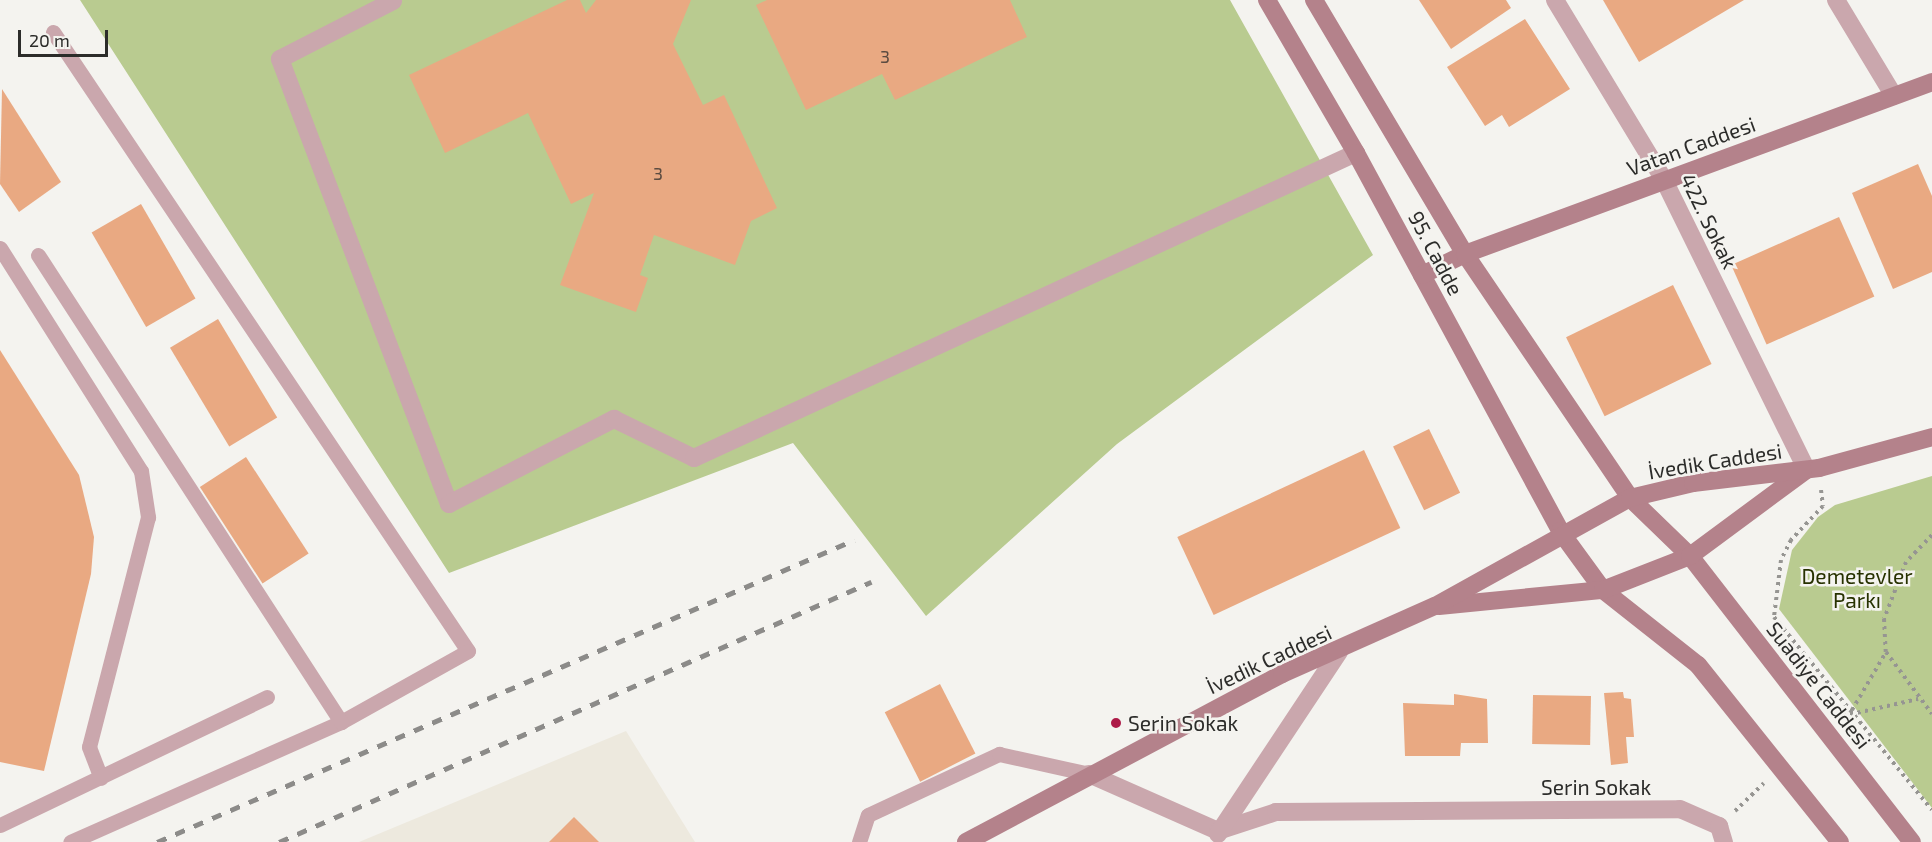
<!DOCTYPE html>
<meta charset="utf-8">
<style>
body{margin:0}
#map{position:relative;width:1932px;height:842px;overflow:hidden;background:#f4f3ef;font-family:"Exo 2",sans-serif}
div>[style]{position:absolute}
.built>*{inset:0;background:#ede9de}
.green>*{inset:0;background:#b9cb90}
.building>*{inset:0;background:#e9a982;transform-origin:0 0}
.path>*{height:4px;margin-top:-2px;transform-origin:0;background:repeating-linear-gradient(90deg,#969592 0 3px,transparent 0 7.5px)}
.service>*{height:15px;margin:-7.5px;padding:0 7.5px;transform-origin:7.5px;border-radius:7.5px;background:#caa7ad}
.minor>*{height:18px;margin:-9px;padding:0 9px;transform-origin:9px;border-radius:9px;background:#caa7ad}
.secondary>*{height:18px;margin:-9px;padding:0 9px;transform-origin:9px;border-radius:9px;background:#b4828b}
.rail>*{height:4.5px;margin-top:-2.25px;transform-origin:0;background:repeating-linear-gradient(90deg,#8c8b89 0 10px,transparent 0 20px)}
.dots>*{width:16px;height:16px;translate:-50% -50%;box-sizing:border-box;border:3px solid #f4f3ef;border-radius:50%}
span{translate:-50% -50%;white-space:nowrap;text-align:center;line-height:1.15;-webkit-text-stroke:5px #f4f3ef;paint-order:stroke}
.number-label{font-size:18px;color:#5b4b40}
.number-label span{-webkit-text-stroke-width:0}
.street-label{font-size:21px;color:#2c2c2a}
.park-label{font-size:21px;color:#273200}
.poi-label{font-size:21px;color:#2c2c2a}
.left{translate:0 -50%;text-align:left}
.scale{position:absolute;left:18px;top:30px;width:90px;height:27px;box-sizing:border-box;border:3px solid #2c2c2a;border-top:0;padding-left:8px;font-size:18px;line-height:21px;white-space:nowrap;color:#2c2c2a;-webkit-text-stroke:4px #f4f3ef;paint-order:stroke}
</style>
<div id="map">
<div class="built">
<i style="clip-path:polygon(626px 731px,695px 842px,359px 842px)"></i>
</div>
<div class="green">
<i style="clip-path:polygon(80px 0,1230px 0,1373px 255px,1117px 444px,926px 616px,793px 443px,449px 573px)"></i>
<i style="clip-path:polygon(1932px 476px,1932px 808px,1779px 609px,1792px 550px,1818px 517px,1835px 505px)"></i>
</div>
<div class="building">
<i style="clip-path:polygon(567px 0,580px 0,586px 13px,596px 0,691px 0,673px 44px,703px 105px,724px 95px,777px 208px,751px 221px,735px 265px,654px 235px,640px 275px,648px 278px,636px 312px,560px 285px,594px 193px,571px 204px,528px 113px,445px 153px,409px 75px)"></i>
<i style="clip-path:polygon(767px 0,1010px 0,1027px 37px,895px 100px,882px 74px,806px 110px,756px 5px)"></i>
<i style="clip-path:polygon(1419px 0,1506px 0,1511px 8px,1451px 49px)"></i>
<i style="clip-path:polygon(1603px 0,1744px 0,1639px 62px)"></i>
<i style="clip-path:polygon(1525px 19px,1570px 89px,1509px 127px,1502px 115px,1485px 126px,1447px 67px)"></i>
<i style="clip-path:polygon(2px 89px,61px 182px,19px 212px,0 184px)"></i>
<i style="clip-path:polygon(1918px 164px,1932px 196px,1932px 272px,1893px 289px,1852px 193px)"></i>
<i style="left:141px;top:204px;width:109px;height:57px;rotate:60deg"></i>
<i style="left:1839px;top:217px;width:87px;height:118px;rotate:66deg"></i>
<i style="left:1673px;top:285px;width:88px;height:119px;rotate:64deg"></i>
<i style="left:218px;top:319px;width:115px;height:56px;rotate:59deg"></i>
<i style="clip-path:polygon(0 350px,79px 475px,94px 537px,91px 574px,44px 771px,0 762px)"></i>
<i style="left:1429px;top:429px;width:71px;height:40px;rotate:64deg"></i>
<i style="left:1364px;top:450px;width:86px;height:206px;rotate:65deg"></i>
<i style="left:246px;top:457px;width:115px;height:55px;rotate:57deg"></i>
<i style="left:940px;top:684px;width:78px;height:62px;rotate:63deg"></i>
<i style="clip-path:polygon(1623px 692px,1624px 698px,1631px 699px,1634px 737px,1626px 737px,1628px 763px,1611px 765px,1604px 693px)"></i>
<i style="clip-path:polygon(1454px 694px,1487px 699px,1488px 743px,1461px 743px,1460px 756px,1405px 756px,1403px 703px,1454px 705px)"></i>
<i style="left:1533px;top:695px;width:58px;height:49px;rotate:1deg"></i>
<i style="clip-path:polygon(574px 817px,599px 842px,549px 842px)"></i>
</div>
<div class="path">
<i style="left:1821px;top:490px;width:16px;rotate:83deg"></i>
<i style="left:1823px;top:506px;width:47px;rotate:133.3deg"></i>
<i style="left:1791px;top:540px;width:22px;rotate:117deg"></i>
<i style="left:1781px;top:560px;width:57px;rotate:97deg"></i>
<i style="left:1774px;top:617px;width:249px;rotate:50.7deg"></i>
<i style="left:1932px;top:535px;width:37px;rotate:134deg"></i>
<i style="left:1906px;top:562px;width:61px;rotate:111.1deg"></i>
<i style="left:1884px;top:619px;width:33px;rotate:87deg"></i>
<i style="left:1886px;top:652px;width:77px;rotate:53.4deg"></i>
<i style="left:1852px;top:710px;width:67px;rotate:-59.6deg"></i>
<i style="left:1843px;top:716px;width:77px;rotate:-12.8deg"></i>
<i style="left:1735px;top:811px;width:40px;rotate:-44deg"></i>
</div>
<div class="service">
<i style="left:53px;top:32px;width:745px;rotate:56.16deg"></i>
<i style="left:468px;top:651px;width:145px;rotate:150.8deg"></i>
<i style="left:341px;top:722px;width:296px;rotate:156.1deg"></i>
<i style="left:0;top:248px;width:264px;rotate:57.7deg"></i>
<i style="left:141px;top:471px;width:47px;rotate:81.3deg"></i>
<i style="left:148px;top:517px;width:237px;rotate:104.4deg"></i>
<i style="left:89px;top:747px;width:33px;rotate:69deg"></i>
<i style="left:38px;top:255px;width:557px;rotate:57.02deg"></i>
<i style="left:0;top:825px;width:296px;rotate:-25.6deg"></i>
<i style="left:859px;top:842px;width:28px;rotate:-72deg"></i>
<i style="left:868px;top:815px;width:145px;rotate:-25deg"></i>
<i style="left:999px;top:754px;width:92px;rotate:12.5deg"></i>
</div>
<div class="minor">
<i style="left:1555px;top:0;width:210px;rotate:58.8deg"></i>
<i style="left:1664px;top:180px;width:323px;rotate:63.8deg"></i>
<i style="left:1836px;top:0;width:112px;rotate:58.9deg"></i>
<i style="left:393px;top:1px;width:127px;rotate:152.8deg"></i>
<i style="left:280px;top:59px;width:476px;rotate:69.2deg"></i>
<i style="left:449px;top:504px;width:186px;rotate:-27.3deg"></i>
<i style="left:614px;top:419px;width:89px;rotate:26deg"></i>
<i style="left:694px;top:458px;width:729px;rotate:-24.74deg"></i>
<i style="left:1089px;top:774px;width:141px;rotate:23.8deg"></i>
<i style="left:1218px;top:831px;width:61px;rotate:-18.1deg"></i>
<i style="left:1276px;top:812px;width:404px;rotate:-0.4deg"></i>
<i style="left:1680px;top:809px;width:43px;rotate:23.6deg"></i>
<i style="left:1719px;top:826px;width:17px;rotate:73deg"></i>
<i style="left:1218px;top:834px;width:219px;rotate:-56.4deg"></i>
</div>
<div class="secondary">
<i style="left:1267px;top:0;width:177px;rotate:59.8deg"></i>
<i style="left:1356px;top:153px;width:430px;rotate:61.6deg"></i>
<i style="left:1560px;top:531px;width:73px;rotate:53.9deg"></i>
<i style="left:1603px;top:590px;width:121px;rotate:38.3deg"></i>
<i style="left:1698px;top:665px;width:227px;rotate:51.3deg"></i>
<i style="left:1314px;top:0;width:295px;rotate:59.3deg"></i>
<i style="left:1465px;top:254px;width:295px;rotate:55.9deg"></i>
<i style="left:1630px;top:498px;width:83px;rotate:44deg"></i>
<i style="left:1690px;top:556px;width:362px;rotate:52.2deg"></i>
<i style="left:1422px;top:275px;width:48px;rotate:-26deg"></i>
<i style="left:1465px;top:254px;width:498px;rotate:-20.2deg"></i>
<i style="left:1439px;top:606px;width:165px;rotate:-5.6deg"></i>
<i style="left:1603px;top:590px;width:93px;rotate:-21.3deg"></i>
<i style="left:1690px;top:556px;width:143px;rotate:-36.5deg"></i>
<i style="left:966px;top:842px;width:358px;rotate:-28deg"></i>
<i style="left:1282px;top:674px;width:167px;rotate:-24deg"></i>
<i style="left:1435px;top:606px;width:223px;rotate:-29deg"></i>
<i style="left:1630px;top:498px;width:65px;rotate:-13.4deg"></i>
<i style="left:1693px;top:483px;width:127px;rotate:-6.8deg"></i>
<i style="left:1819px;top:468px;width:117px;rotate:-15.3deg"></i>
</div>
<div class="rail">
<i style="left:157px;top:842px;width:760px;rotate:-23.43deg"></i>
<i style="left:279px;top:842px;width:647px;rotate:-23.71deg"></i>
</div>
<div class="dots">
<i style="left:1116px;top:723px;background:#ad1a47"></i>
</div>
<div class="number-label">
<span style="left:885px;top:56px">3</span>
<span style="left:658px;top:173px">3</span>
</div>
<div class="street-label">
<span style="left:1691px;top:146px;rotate:-20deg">Vatan Caddesi</span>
<span style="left:1709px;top:221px;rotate:64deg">422. Sokak</span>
<span style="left:1436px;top:253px;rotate:62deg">95. Cadde</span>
<span style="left:1715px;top:461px;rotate:-9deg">İvedik Caddesi</span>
<span style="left:1269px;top:659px;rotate:-25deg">İvedik Caddesi</span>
<span style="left:1819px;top:685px;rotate:52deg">Suadiye Caddesi</span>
<span style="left:1596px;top:787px">Serin Sokak</span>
</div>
<div class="park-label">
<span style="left:1857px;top:588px">Demetevler<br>Parkı</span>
</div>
<div class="poi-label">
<span class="left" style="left:1128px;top:723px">Serin Sokak</span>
</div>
<div class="scale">20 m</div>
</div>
